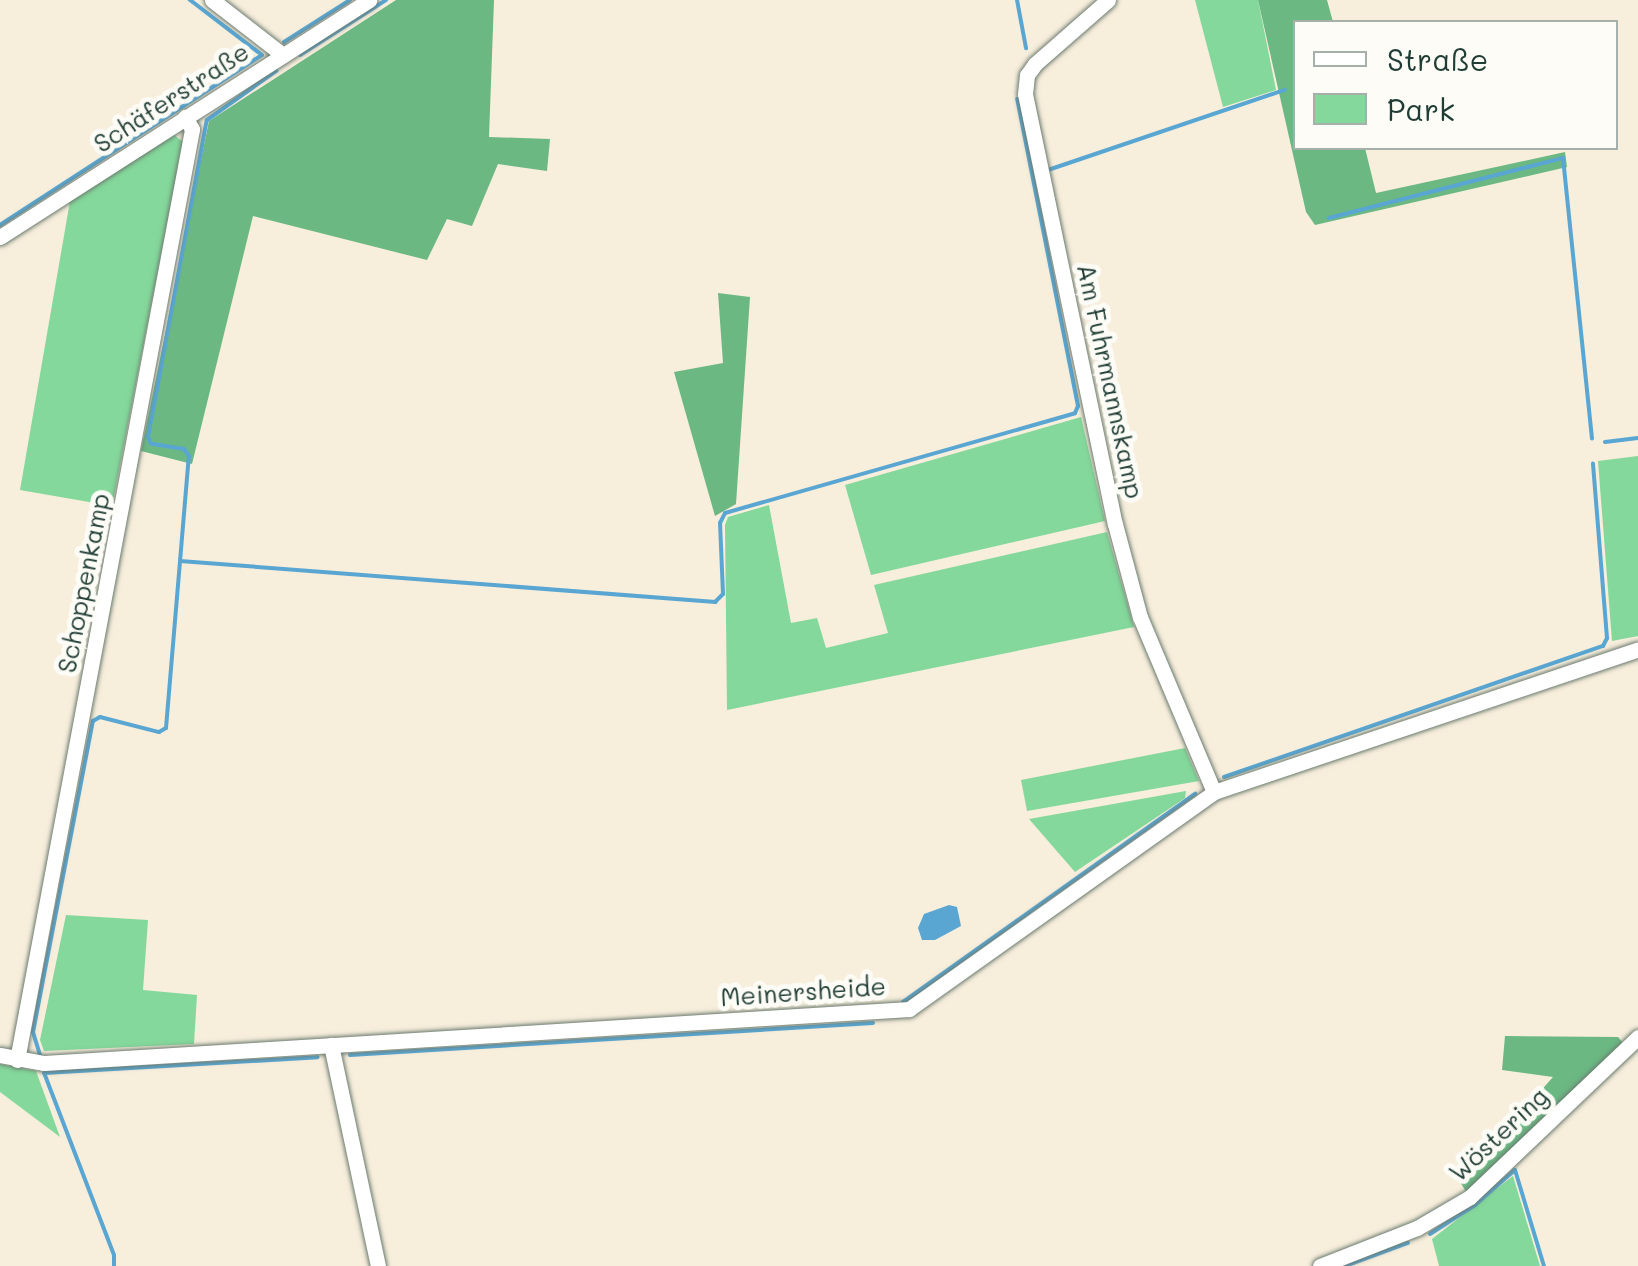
<!DOCTYPE html>
<meta charset="utf-8">
<style>
body{margin:0}
#map{position:relative;width:1638px;height:1266px;overflow:hidden;background:#f7eedc;font-family:Mali,sans-serif}
div>[style]{position:absolute}
.green>*{inset:0;background:#84d89b}
.forest>*{inset:0;background:#6bb883}
.water>*{inset:0;background:#59a6d2}
.stream>*{height:4px;margin:-2px;padding:0 2px;transform-origin:2px;border-radius:2px;background:#59a6d2}
.roads{filter:drop-shadow(0 0 2px #6b7b6f) drop-shadow(0 0 2px #6b7b6f)}
.minor>*{height:15px;margin:-7.5px;padding:0 7.5px;transform-origin:7.5px;border-radius:7.5px;background:#fff}
span{translate:-50% -50%;white-space:nowrap;text-align:center;line-height:1.15;-webkit-text-stroke:10px #fdfcf7;paint-order:stroke}
.street-label{font-size:25px;color:#1f3d34}
.legend{position:absolute;left:1293px;top:20px;width:325px;height:130px;box-sizing:border-box;background:#fdfcf7;border:2px solid #a4b0a9;margin:0;padding:12px 18px;list-style:none;font-size:30px;color:#1f3d34}
.legend li{display:flex;align-items:center;gap:20px;height:50px}
.legend b{width:50px;border:2px solid #a4b0a9}
</style>
<div id="map">
<div class="green">
<i style="clip-path:polygon(1195px 0,1258px 0,1276px 90px,1223px 107px)"></i>
<i style="clip-path:polygon(173px 134px,183px 142px,112px 506px,20px 490px,70px 201px)"></i>
<i style="clip-path:polygon(1081px 417px,1105px 521px,871px 575px,845px 485px)"></i>
<i style="clip-path:polygon(1638px 456px,1638px 636px,1612px 641px,1598px 461px)"></i>
<i style="clip-path:polygon(769px 505px,791px 623px,817px 618px,826px 648px,888px 633px,874px 585px,1107px 532px,1134px 627px,727px 710px,725px 525px,728px 517px)"></i>
<i style="clip-path:polygon(1185px 748px,1199px 781px,1027px 811px,1021px 780px)"></i>
<i style="clip-path:polygon(1186px 791px,1185px 798px,1075px 872px,1029px 819px)"></i>
<i style="clip-path:polygon(66px 915px,148px 920px,143px 990px,197px 995px,194px 1044px,44px 1051px,40px 1040px)"></i>
<i style="clip-path:polygon(0 1064px,36px 1071px,60px 1137px,0 1092px)"></i>
<i style="clip-path:polygon(1513px 1176px,1540px 1266px,1439px 1266px,1432px 1239px)"></i>
</div>
<div class="forest">
<i style="clip-path:polygon(396px 0,494px 0,489px 137px,550px 139px,547px 171px,498px 164px,472px 226px,447px 219px,427px 260px,253px 216px,192px 464px,141px 451px,209px 121px)"></i>
<i style="clip-path:polygon(1258px 0,1327px 0,1333px 22px,1296px 22px,1296px 148px,1365px 148px,1376px 193px,1565px 152px,1567px 167px,1315px 225px,1306px 212px)"></i>
<i style="clip-path:polygon(718px 293px,750px 297px,736px 504px,715px 516px,674px 372px,723px 363px)"></i>
<i style="clip-path:polygon(1505px 1036px,1618px 1037px,1623px 1043px,1467px 1193px,1460px 1182px,1553px 1077px,1502px 1070px)"></i>
</div>
<div class="water">
<i style="clip-path:polygon(949px 905px,957px 907px,961px 926px,935px 940px,922px 940px,918px 928px,924px 914px)"></i>
</div>
<div class="stream">
<i style="left:1017px;top:0;width:49px;rotate:79.4deg"></i>
<i style="left:284px;top:42px;width:78px;rotate:-32.5deg"></i>
<i style="left:300px;top:55px;width:102px;rotate:-32.6deg"></i>
<i style="left:1048px;top:170px;width:250px;rotate:-18.7deg"></i>
<i style="left:1329px;top:218px;width:242px;rotate:-14.4deg"></i>
<i style="left:1563px;top:158px;width:282px;rotate:84.1deg"></i>
<i style="left:0;top:225px;width:312px;rotate:-33deg"></i>
<i style="left:262px;top:55px;width:91px;rotate:-142.6deg"></i>
<i style="left:1605px;top:442px;width:33px;rotate:-7deg"></i>
<i style="left:180px;top:561px;width:537px;rotate:4.38deg"></i>
<i style="left:715px;top:602px;width:11px;rotate:-45deg"></i>
<i style="left:723px;top:594px;width:71px;rotate:-92.4deg"></i>
<i style="left:720px;top:523px;width:11px;rotate:-63deg"></i>
<i style="left:725px;top:513px;width:364px;rotate:-15.9deg"></i>
<i style="left:1075px;top:413px;width:8px;rotate:-67deg"></i>
<i style="left:1078px;top:406px;width:313px;rotate:-101.2deg"></i>
<i style="left:1224px;top:777px;width:401px;rotate:-19.1deg"></i>
<i style="left:1603px;top:646px;width:9px;rotate:-63deg"></i>
<i style="left:1607px;top:638px;width:175px;rotate:-94.6deg"></i>
<i style="left:903px;top:1002px;width:359px;rotate:-35.5deg"></i>
<i style="left:40px;top:1055px;width:24px;rotate:-107deg"></i>
<i style="left:33px;top:1032px;width:317px;rotate:-79.1deg"></i>
<i style="left:93px;top:721px;width:8px;rotate:-30deg"></i>
<i style="left:100px;top:717px;width:61px;rotate:14.3deg"></i>
<i style="left:159px;top:732px;width:8px;rotate:-30deg"></i>
<i style="left:166px;top:728px;width:273px;rotate:-85.2deg"></i>
<i style="left:189px;top:456px;width:9px;rotate:-126deg"></i>
<i style="left:184px;top:449px;width:33px;rotate:-171deg"></i>
<i style="left:151px;top:444px;width:8px;rotate:-113deg"></i>
<i style="left:148px;top:437px;width:322px;rotate:-79.5deg"></i>
<i style="left:207px;top:120px;width:85px;rotate:-35.4deg"></i>
<i style="left:350px;top:1055px;width:524px;rotate:-3.5deg"></i>
<i style="left:1430px;top:1234px;width:54px;rotate:-32.8deg"></i>
<i style="left:1475px;top:1205px;width:53px;rotate:-41.2deg"></i>
<i style="left:1515px;top:1170px;width:100px;rotate:73.2deg"></i>
<i style="left:114px;top:1266px;width:11px;rotate:-90deg"></i>
<i style="left:114px;top:1255px;width:195px;rotate:-111deg"></i>
<i style="left:44px;top:1073px;width:274px;rotate:-3.3deg"></i>
<i style="left:1345px;top:1266px;width:67px;rotate:-20.1deg"></i>
</div>
<div class="roads">
<div class="minor">
<i style="left:212px;top:0;width:90px;rotate:37.8deg"></i>
<i style="left:1108px;top:0;width:97px;rotate:138.8deg"></i>
<i style="left:1035px;top:64px;width:14px;rotate:126deg"></i>
<i style="left:1027px;top:75px;width:19px;rotate:96deg"></i>
<i style="left:1025px;top:94px;width:439px;rotate:78.2deg"></i>
<i style="left:1115px;top:524px;width:96px;rotate:75deg"></i>
<i style="left:1140px;top:617px;width:190px;rotate:67.1deg"></i>
<i style="left:0;top:237px;width:439px;rotate:-32.7deg"></i>
<i style="left:331px;top:1045px;width:226px;rotate:78deg"></i>
<i style="left:0;top:1055px;width:45px;rotate:10.3deg"></i>
<i style="left:44px;top:1063px;width:867px;rotate:-3.57deg"></i>
<i style="left:909px;top:1009px;width:374px;rotate:-35.4deg"></i>
<i style="left:1214px;top:792px;width:447px;rotate:-18.6deg"></i>
<i style="left:17px;top:1060px;width:947px;rotate:-79.35deg"></i>
<i style="left:192px;top:129px;width:14px;rotate:-120deg"></i>
<i style="left:1320px;top:1266px;width:104px;rotate:-21.4deg"></i>
<i style="left:1417px;top:1228px;width:61px;rotate:-30.3deg"></i>
<i style="left:1470px;top:1197px;width:232px;rotate:-43.6deg"></i>
</div>
</div>
<div class="street-label">
<span style="left:171px;top:97px;rotate:-33deg">Schäferstraße</span>
<span style="left:1111px;top:381px;rotate:78deg">Am Fuhrmannskamp</span>
<span style="left:83px;top:583px;rotate:-79deg">Schoppenkamp</span>
<span style="left:803px;top:991px;rotate:-4deg">Meinersheide</span>
<span style="left:1498px;top:1134px;rotate:-43deg">Wöstering</span>
</div>
<ul class="legend">
<li><b style="height:12px;background:#fff"></b>Straße</li>
<li><b style="height:28px;background:#84d89b"></b>Park</li>
</ul>
</div>
